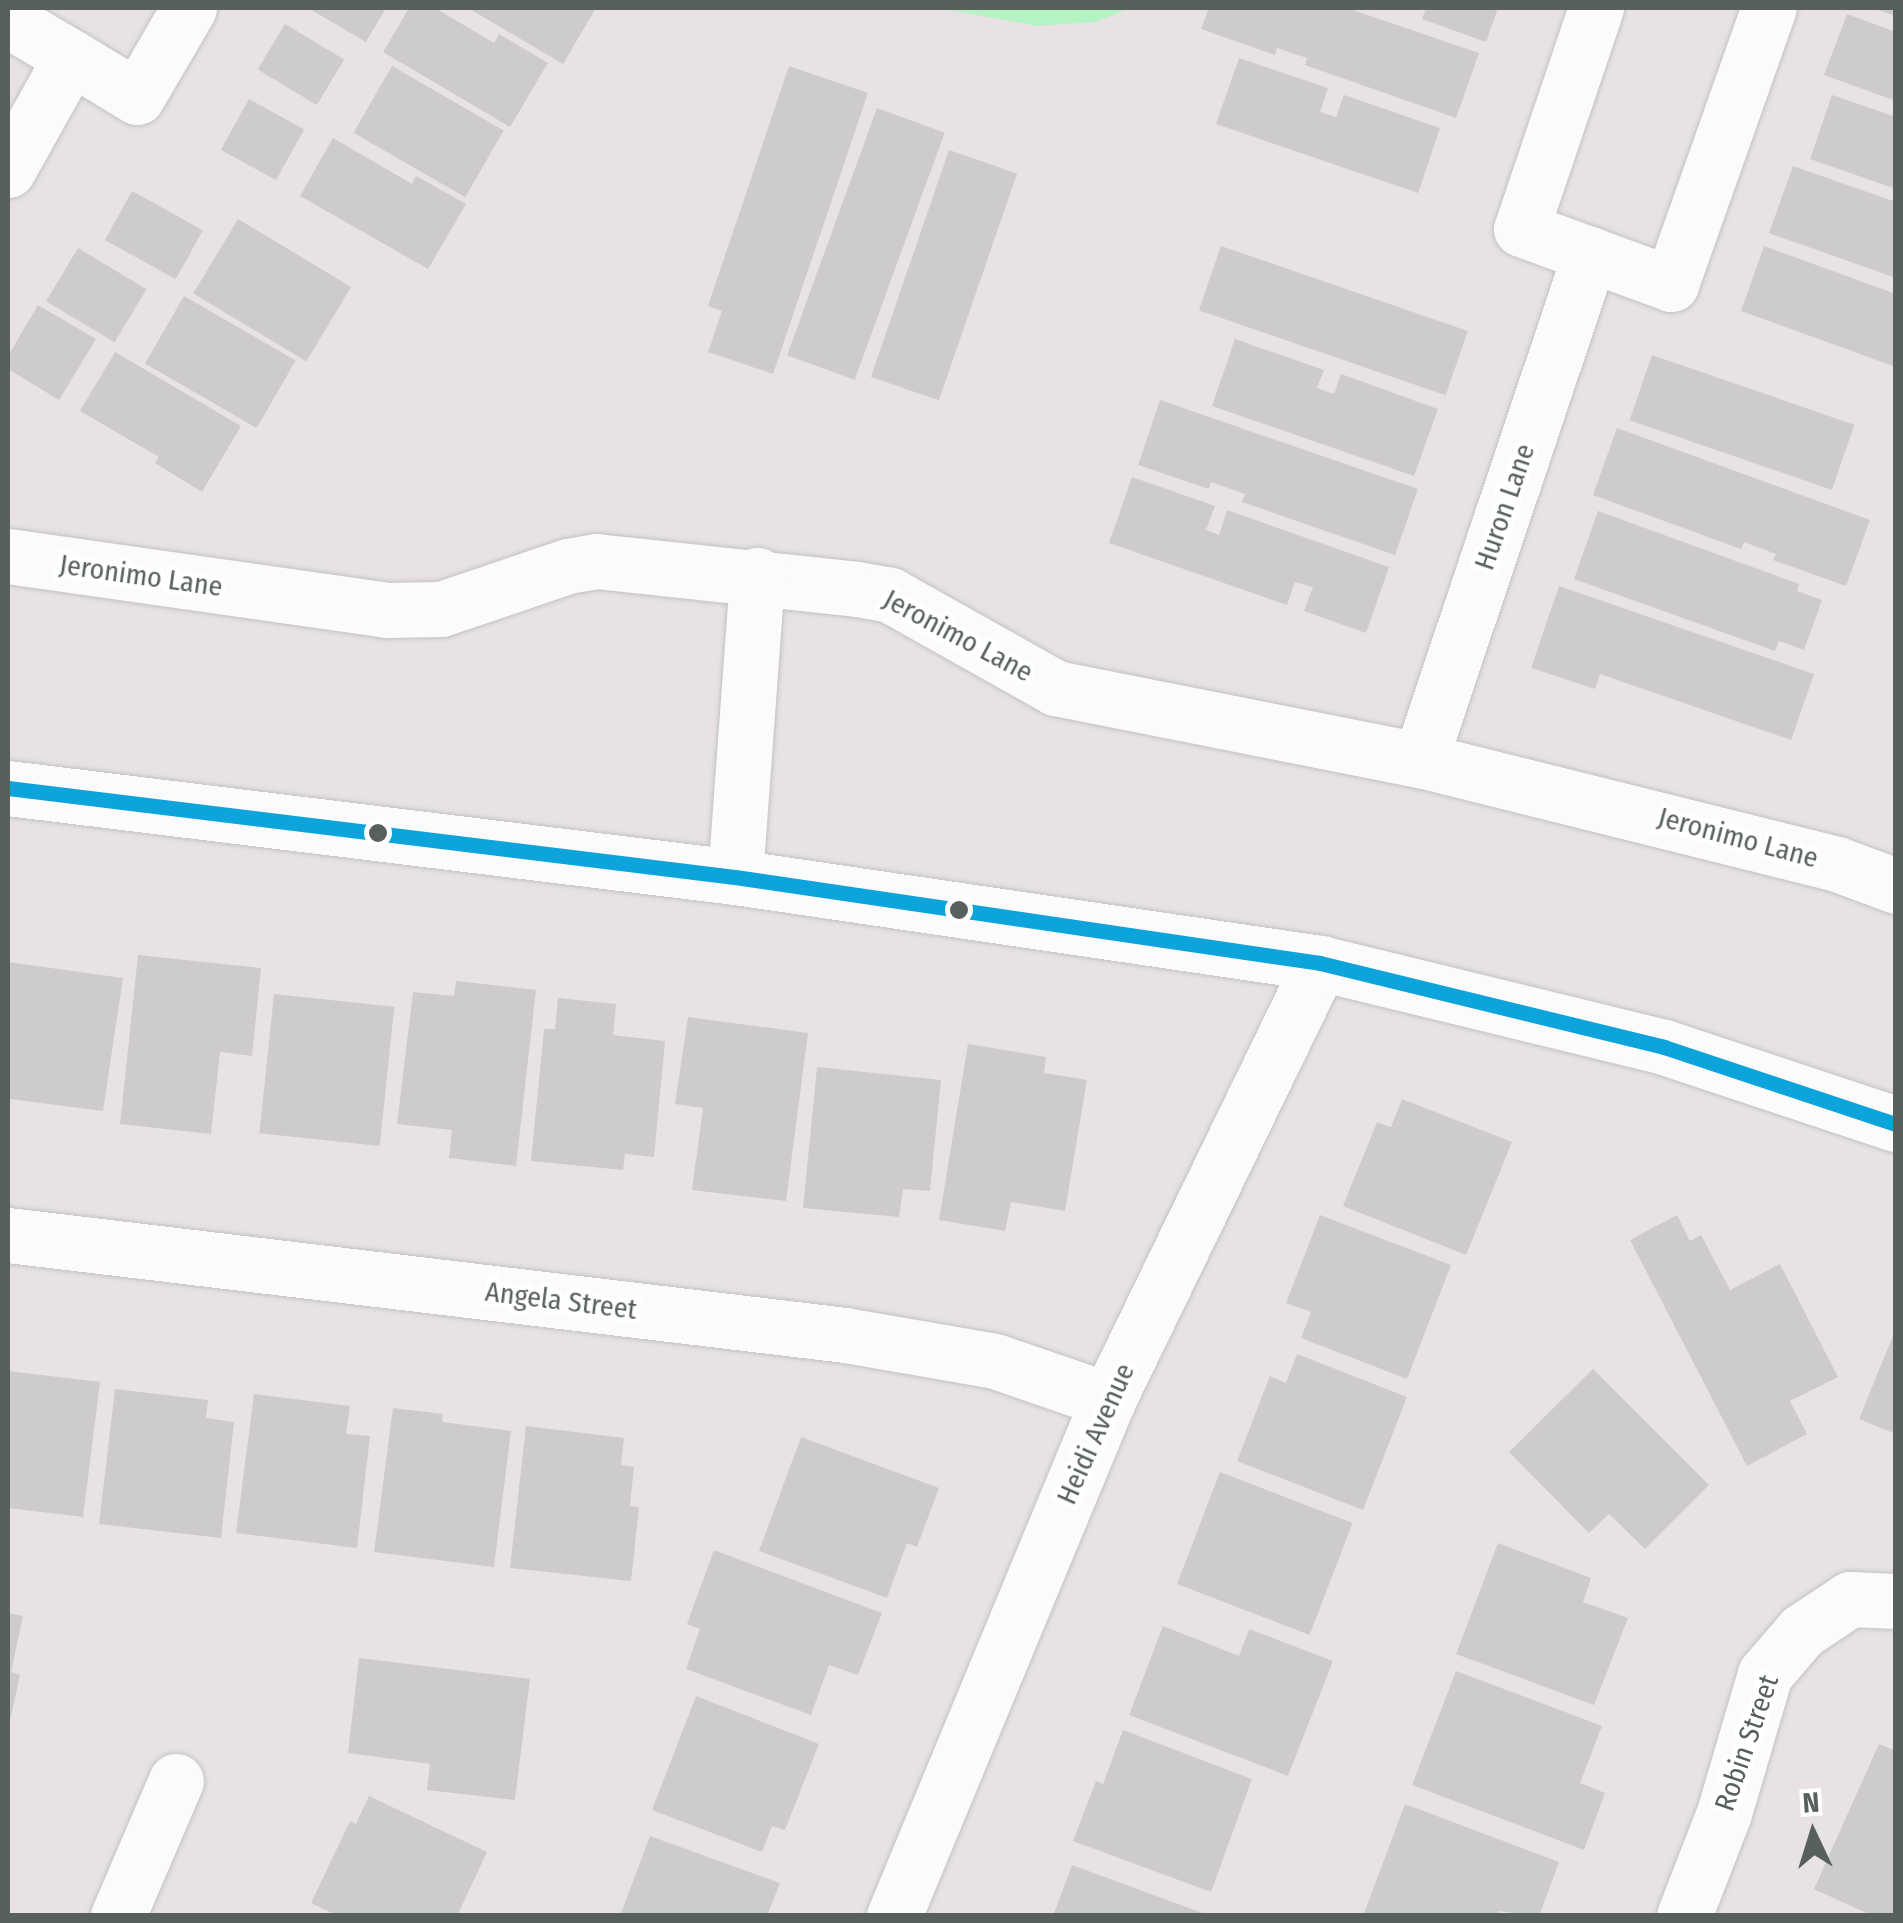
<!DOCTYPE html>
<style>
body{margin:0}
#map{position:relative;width:1903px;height:1923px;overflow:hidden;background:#e8e2e5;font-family:"Fira Sans Condensed",sans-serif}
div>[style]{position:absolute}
.water>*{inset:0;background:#b5f3c5}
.building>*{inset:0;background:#cecbcc;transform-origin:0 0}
.roads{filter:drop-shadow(0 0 2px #c2c3c2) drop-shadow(0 0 2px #c2c3c2)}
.street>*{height:55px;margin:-27.5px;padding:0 27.5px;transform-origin:27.5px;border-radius:27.5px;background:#fcfbfb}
.secondary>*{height:55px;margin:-27.5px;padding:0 27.5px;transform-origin:27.5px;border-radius:27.5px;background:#fcfbfb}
.bus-1>*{height:15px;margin:-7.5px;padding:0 7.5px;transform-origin:7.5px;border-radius:7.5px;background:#0da3db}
.dots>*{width:28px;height:28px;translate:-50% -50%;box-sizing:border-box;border:5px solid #fff;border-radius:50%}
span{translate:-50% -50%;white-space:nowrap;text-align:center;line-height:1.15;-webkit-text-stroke:10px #fff;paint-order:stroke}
.street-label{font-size:28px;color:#58605b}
.frame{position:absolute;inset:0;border:10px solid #58605b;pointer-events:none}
.north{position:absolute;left:1763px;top:1783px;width:100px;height:100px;-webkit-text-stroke:8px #fff;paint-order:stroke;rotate:356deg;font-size:28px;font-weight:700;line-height:40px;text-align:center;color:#58605b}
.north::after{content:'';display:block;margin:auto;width:35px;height:45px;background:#58605b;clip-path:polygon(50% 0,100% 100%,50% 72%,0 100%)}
</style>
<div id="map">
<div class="water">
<i style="clip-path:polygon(938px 8px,1130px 8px,1096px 22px,1037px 26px)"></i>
</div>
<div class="building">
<i style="clip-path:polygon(308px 8px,386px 8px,366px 42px)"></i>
<i style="clip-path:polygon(409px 8px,435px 8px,494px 43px,499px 34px,548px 63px,510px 127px,383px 52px)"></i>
<i style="clip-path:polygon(468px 8px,596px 8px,563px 64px)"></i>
<i style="clip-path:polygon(1209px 8px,1347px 8px,1479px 53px,1456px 118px,1305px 65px,1307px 58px,1277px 48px,1275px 55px,1201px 29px)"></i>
<i style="clip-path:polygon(1426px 8px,1498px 8px,1486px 42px,1422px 19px)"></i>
<i style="clip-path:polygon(1872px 8px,1896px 8px,1896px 16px)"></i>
<i style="clip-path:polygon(1847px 14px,1896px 32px,1896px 101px,1824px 75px)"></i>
<i style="left:285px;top:24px;width:69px;height:53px;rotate:31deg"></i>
<i style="clip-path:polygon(1239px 58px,1328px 88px,1320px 112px,1336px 117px,1344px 95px,1440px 128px,1418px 193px,1216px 124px)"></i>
<i style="left:392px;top:66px;width:129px;height:77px;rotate:30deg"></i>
<i style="clip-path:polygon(789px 66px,868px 93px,773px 374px,708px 352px,722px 311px,708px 306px)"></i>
<i style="clip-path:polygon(1832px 95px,1896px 117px,1896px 189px,1810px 159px)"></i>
<i style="left:249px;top:99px;width:63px;height:58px;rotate:29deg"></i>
<i style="left:877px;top:108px;width:72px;height:263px;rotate:20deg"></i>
<i style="clip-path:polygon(333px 138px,412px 184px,416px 176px,466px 204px,428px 269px,300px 196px)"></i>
<i style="left:949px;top:150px;width:72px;height:240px;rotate:19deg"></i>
<i style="clip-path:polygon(1793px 166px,1896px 202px,1896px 278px,1769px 233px)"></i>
<i style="left:132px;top:191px;width:81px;height:56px;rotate:29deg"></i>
<i style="left:238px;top:219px;width:132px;height:87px;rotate:31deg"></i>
<i style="left:1221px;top:246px;width:261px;height:68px;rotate:19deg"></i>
<i style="clip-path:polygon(1764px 246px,1896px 294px,1896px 367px,1741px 311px)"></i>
<i style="left:78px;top:248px;width:80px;height:62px;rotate:31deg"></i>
<i style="left:184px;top:296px;width:129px;height:78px;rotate:30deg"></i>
<i style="clip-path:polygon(38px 305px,96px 339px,59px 400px,8px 369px,8px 356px)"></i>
<i style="clip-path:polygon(1235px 339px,1324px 370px,1317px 388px,1334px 394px,1341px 374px,1438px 409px,1414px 476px,1212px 406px)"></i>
<i style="clip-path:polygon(115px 352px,241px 426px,202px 492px,155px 463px,159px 457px,80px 411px)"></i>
<i style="left:1652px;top:355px;width:214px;height:69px;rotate:19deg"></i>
<i style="clip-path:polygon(1160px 400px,1418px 489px,1395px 555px,1242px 502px,1245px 494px,1211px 482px,1209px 489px,1138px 465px)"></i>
<i style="clip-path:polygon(1617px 428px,1870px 520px,1846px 586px,1773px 560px,1776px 554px,1744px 542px,1741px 549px,1593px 495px)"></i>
<i style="clip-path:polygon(1132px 477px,1215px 506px,1206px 530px,1219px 535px,1227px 510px,1389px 567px,1366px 633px,1304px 611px,1313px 587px,1295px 582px,1287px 605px,1109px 543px)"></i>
<i style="clip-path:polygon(1598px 511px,1799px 584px,1797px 591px,1822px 600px,1804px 650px,1779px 641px,1775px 651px,1574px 579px)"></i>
<i style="clip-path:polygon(1559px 586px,1814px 674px,1791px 740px,1600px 674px,1595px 689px,1531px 668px)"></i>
<i style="clip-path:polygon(138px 955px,261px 968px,252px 1056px,220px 1052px,211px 1134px,120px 1124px)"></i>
<i style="clip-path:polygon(8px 962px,123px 978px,103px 1111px,10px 1099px)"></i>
<i style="clip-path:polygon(456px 981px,536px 990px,516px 1166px,449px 1158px,452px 1130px,397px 1124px,413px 992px,454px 996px)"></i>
<i style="left:274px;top:994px;width:121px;height:140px;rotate:6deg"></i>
<i style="clip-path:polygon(558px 998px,616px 1004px,613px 1035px,665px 1041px,654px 1157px,625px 1154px,623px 1170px,531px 1161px,544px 1029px,555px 1029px)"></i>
<i style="clip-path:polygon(688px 1017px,808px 1033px,786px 1201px,692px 1190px,703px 1108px,675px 1104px)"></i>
<i style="clip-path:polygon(968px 1044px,1046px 1057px,1044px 1073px,1087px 1080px,1065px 1211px,1011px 1202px,1005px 1231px,939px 1220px)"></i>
<i style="clip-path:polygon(817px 1067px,941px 1080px,930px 1191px,903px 1189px,899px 1217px,803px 1208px)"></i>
<i style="clip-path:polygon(1402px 1099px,1512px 1142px,1466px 1255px,1343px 1206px,1377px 1122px,1391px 1127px)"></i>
<i style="clip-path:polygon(1320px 1215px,1451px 1265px,1407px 1379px,1301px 1338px,1311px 1312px,1286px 1303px)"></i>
<i style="clip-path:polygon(1677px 1215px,1690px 1241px,1701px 1235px,1730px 1290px,1780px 1264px,1838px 1377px,1790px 1401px,1807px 1434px,1747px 1466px,1630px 1240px)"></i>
<i style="clip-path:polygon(1895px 1331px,1896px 1331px,1896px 1434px,1859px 1419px)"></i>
<i style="clip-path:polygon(1297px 1354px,1407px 1397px,1363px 1510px,1237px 1461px,1270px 1376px,1286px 1383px)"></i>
<i style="clip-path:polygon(1593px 1369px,1709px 1485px,1645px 1549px,1609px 1514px,1589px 1533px,1509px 1452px)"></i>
<i style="clip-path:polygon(8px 1371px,100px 1382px,83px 1517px,8px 1508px)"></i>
<i style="clip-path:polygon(115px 1389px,208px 1400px,206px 1418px,234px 1422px,221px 1538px,99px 1524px)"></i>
<i style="clip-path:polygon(254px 1394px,350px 1406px,346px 1434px,370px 1436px,357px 1548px,236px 1533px)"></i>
<i style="clip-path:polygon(393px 1408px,443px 1414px,442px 1422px,511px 1431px,494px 1567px,374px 1552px)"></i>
<i style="clip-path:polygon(526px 1426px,624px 1438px,621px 1465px,634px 1467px,630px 1506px,639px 1507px,631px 1581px,510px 1568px)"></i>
<i style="clip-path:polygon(801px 1437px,939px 1488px,917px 1547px,907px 1543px,887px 1598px,759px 1551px)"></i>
<i style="left:1220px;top:1472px;width:142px;height:120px;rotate:21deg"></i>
<i style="clip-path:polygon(1498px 1543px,1591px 1578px,1583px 1602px,1628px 1618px,1594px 1705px,1456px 1654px)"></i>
<i style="clip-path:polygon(714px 1550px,882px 1613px,858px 1675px,829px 1665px,811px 1715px,686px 1669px,700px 1629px,687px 1624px)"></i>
<i style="clip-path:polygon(8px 1613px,23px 1616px,11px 1672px,20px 1675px,9px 1725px)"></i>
<i style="clip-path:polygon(1163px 1626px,1239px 1656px,1249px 1629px,1333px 1661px,1288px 1776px,1129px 1715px)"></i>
<i style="clip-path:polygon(359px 1658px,530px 1679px,515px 1800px,427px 1790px,430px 1764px,348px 1753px)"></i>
<i style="clip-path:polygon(1456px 1671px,1602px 1726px,1580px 1783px,1605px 1793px,1584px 1850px,1412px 1785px)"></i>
<i style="clip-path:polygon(696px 1696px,819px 1744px,785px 1830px,772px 1826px,762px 1852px,652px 1810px)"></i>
<i style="clip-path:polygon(1123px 1730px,1252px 1779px,1211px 1892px,1073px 1841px,1096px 1781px,1103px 1784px)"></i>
<i style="clip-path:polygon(1879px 1744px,1896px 1751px,1896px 1916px,1873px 1916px,1814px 1889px)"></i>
<i style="clip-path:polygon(369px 1796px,487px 1852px,457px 1916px,338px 1916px,311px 1903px,350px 1821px,356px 1824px)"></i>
<i style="clip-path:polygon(1405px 1804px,1559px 1862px,1539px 1916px,1499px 1911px,1498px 1916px,1363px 1916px)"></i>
<i style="clip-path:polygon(650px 1836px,780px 1883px,767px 1916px,620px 1916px)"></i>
<i style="clip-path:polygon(1072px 1865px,1208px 1915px,1208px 1916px,1053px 1916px)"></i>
</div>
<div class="roads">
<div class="street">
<i style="left:1596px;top:8px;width:233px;rotate:108.7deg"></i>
<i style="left:1521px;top:229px;width:160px;rotate:20.1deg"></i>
<i style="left:1671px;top:284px;width:293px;rotate:-70.5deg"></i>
<i style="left:8px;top:20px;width:73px;rotate:30.4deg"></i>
<i style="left:8px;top:170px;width:129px;rotate:-60.9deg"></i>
<i style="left:71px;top:57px;width:77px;rotate:31.2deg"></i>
<i style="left:137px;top:97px;width:103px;rotate:-59.7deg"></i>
<i style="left:8px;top:556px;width:382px;rotate:8.1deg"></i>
<i style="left:386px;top:610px;width:55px;rotate:-1deg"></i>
<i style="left:441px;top:609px;width:134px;rotate:-18.7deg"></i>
<i style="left:568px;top:566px;width:28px;rotate:-10deg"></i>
<i style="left:596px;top:561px;width:262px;rotate:6.1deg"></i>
<i style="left:857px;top:589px;width:34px;rotate:10deg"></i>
<i style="left:890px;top:595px;width:190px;rotate:29.3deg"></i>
<i style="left:1056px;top:688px;width:371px;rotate:11.2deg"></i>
<i style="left:1420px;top:760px;width:430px;rotate:14deg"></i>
<i style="left:1837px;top:864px;width:63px;rotate:20.4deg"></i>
<i style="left:1420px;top:760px;width:534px;rotate:-71.43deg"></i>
<i style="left:735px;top:877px;width:303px;rotate:-85.8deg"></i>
<i style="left:8px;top:1235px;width:843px;rotate:6.81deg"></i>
<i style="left:845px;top:1335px;width:152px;rotate:9.8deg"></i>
<i style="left:995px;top:1361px;width:120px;rotate:19deg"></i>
<i style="left:118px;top:1916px;width:147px;rotate:-66.8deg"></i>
<i style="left:894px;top:1916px;width:559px;rotate:-67.47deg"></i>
<i style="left:1108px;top:1400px;width:486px;rotate:-64.1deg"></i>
<i style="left:1684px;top:1916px;width:110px;rotate:-68.8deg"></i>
<i style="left:1724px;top:1813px;width:145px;rotate:-73.6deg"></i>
<i style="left:1765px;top:1674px;width:57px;rotate:-49.3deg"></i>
<i style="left:1802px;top:1631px;width:58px;rotate:-33.7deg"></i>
<i style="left:1850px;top:1599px;width:46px;rotate:2.5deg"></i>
</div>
<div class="secondary">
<i style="left:8px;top:788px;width:732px;rotate:6.98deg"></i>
<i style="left:735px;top:877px;width:591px;rotate:8.36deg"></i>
<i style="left:1320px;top:963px;width:354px;rotate:13.7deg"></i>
<i style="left:1664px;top:1047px;width:244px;rotate:18.4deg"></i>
</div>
</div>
<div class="bus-1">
<i style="left:8px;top:788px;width:732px;rotate:6.98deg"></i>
<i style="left:735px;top:877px;width:591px;rotate:8.36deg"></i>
<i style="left:1320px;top:963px;width:354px;rotate:13.7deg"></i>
<i style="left:1664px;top:1047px;width:244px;rotate:18.4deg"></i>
</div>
<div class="dots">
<i style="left:378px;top:833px;background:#58605b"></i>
<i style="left:959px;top:910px;background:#58605b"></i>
</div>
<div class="street-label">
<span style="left:1505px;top:507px;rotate:-71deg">Huron Lane</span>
<span style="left:141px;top:576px;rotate:8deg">Jeronimo Lane</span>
<span style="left:958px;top:636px;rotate:28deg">Jeronimo Lane</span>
<span style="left:1738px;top:838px;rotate:15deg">Jeronimo Lane</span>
<span style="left:561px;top:1301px;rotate:7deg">Angela Street</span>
<span style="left:1096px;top:1434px;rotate:-66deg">Heidi Avenue</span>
<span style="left:1747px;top:1743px;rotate:-71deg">Robin Street</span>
</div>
<div class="frame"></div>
<div class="north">N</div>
</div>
